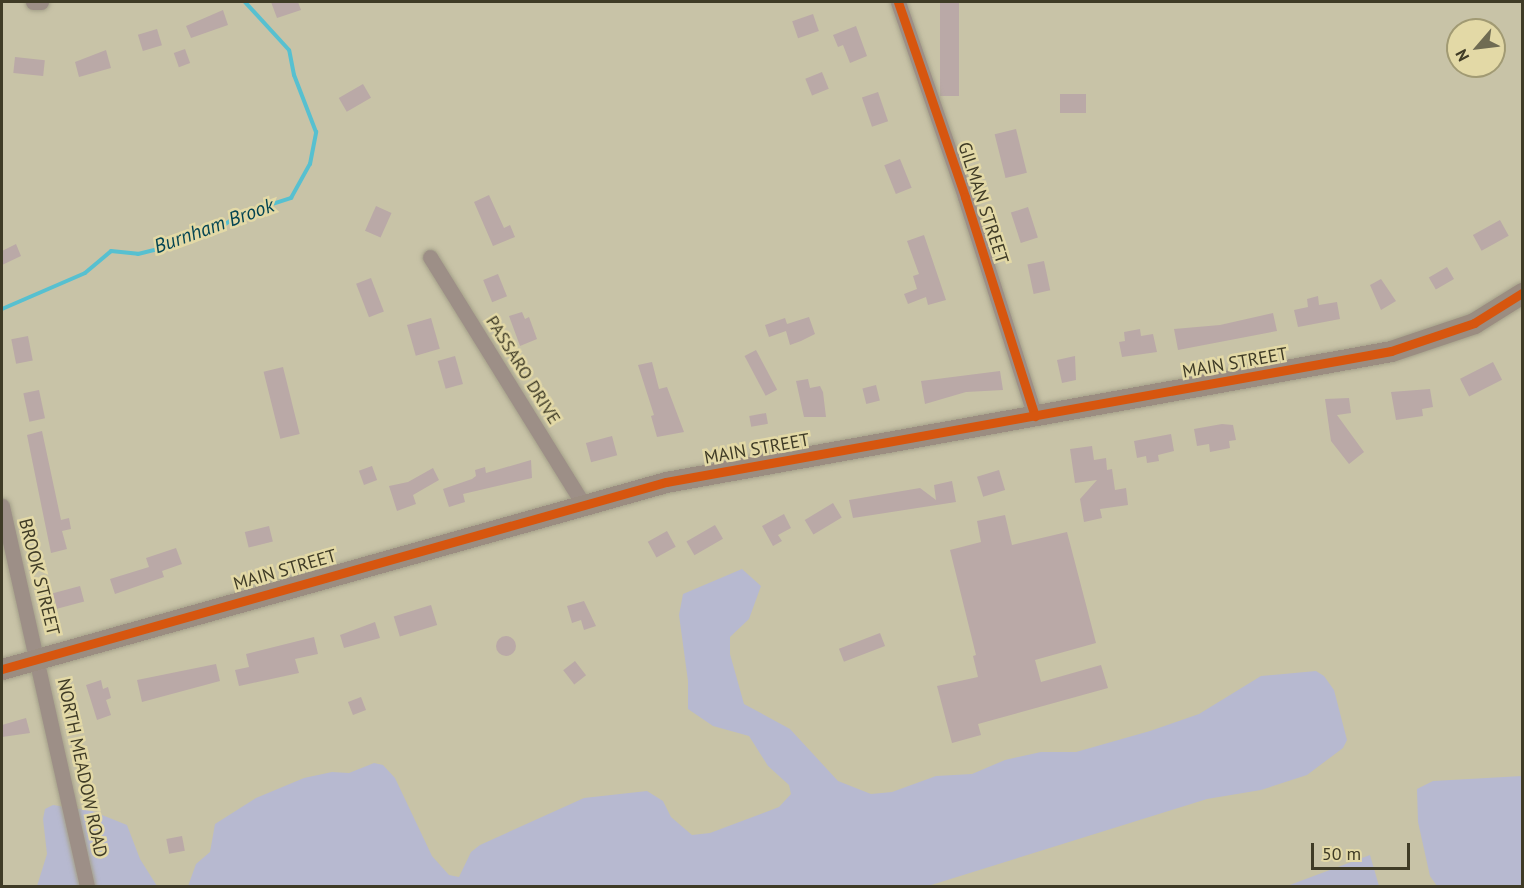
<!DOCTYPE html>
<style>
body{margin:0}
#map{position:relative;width:1524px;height:888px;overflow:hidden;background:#c8c3a7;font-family:"PT Sans",sans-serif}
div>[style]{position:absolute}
.green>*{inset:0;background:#b7b9d0}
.stream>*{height:4px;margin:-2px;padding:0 2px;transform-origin:2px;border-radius:2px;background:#57c0d0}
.building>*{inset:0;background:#baa9a7;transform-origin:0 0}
.round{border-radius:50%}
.roads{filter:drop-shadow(0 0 2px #a5a18a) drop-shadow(0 0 2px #a5a18a)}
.street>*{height:15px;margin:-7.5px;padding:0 7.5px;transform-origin:7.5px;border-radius:7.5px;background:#9d8f87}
.secondary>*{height:21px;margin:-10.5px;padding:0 10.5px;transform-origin:10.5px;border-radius:10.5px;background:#9b8d81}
.cycleway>*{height:9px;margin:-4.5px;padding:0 4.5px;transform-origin:4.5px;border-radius:4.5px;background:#d7560f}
span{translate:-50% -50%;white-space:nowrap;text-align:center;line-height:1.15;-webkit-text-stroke:5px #e3d9a6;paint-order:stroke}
.street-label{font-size:18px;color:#3f3b26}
.water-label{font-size:20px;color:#034452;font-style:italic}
.frame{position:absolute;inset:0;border:3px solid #3f3b26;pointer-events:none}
.north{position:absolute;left:1446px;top:18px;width:60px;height:60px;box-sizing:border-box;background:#e3d9a6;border:2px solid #a19a73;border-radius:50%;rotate:242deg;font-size:16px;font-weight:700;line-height:24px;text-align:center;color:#3f3b26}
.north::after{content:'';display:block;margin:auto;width:21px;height:27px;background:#6f6b53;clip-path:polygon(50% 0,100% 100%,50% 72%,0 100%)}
.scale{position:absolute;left:1311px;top:843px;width:99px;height:27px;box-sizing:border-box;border:3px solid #3f3b26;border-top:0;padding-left:8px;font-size:18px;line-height:21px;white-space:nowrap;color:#3f3b26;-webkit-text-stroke:4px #e3d9a6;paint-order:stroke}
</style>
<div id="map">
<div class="green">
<i style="clip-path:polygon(742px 569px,761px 586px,749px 619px,730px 637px,730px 654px,744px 704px,790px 729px,838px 781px,871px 794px,892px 792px,936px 776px,972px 774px,1005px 760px,1041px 752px,1076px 752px,1150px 731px,1199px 714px,1261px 676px,1316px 671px,1324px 676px,1334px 690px,1347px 740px,1343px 748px,1307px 775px,1261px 790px,1207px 799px,928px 886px,188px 886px,196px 864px,210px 852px,215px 824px,256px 798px,304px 778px,332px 772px,349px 773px,374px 763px,383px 765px,395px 778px,432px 856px,449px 875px,459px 877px,471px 852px,480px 845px,584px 798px,647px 791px,663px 801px,671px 817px,692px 835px,710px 833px,779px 807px,791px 794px,789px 785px,768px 766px,749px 736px,713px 726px,688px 709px,688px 681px,679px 615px,683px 594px)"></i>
<i style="clip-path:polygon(1522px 776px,1522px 886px,1437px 886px,1430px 876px,1418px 822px,1417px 789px,1433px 781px)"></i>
<i style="clip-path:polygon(53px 805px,92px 811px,127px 825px,140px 859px,157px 886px,37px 886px,47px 854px,43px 819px,45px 809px)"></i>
<i style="clip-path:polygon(1370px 855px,1379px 886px,1287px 886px)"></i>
</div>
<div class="stream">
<i style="left:2px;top:309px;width:90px;rotate:-23.4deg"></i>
<i style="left:85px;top:273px;width:34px;rotate:-40deg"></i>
<i style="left:111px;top:251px;width:27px;rotate:6deg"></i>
<i style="left:138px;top:254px;width:41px;rotate:-14deg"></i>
<i style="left:178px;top:244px;width:45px;rotate:-20.9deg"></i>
<i style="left:220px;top:228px;width:22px;rotate:-36deg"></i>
<i style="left:238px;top:215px;width:56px;rotate:-17.8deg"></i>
<i style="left:291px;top:198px;width:39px;rotate:-61deg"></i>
<i style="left:310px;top:164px;width:33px;rotate:-79deg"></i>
<i style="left:316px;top:132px;width:61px;rotate:-111.1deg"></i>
<i style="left:294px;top:75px;width:25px;rotate:-101deg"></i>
<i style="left:289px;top:50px;width:65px;rotate:-132.5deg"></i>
</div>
<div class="building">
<i style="clip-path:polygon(271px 2px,298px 2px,301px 10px,277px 18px)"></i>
<i style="left:940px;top:2px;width:19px;height:94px"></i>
<i style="clip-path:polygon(223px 10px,228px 25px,191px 38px,186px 26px)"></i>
<i style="left:813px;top:14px;width:18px;height:22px;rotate:71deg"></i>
<i style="clip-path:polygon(856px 26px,867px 56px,850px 63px,843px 45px,838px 47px,833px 35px)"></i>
<i style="left:157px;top:29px;width:17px;height:20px;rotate:73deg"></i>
<i style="left:185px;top:49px;width:15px;height:12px;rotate:70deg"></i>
<i style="clip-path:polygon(106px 50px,111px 68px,79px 77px,75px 62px)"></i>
<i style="left:15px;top:57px;width:30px;height:16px;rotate:6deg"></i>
<i style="left:822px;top:72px;width:18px;height:18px;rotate:68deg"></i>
<i style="left:363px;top:84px;width:16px;height:28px;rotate:60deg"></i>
<i style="left:878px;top:92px;width:31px;height:17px;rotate:71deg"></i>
<i style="left:1086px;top:94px;width:19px;height:26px;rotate:90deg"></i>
<i style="left:1016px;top:129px;width:45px;height:22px;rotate:76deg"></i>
<i style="left:900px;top:159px;width:31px;height:17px;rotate:68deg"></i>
<i style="clip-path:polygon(489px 195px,504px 228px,510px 225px,515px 237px,493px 246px,474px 202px)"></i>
<i style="left:376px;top:206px;width:17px;height:27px;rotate:24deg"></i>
<i style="left:1028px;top:207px;width:32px;height:18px;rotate:72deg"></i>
<i style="left:1500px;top:220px;width:18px;height:31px;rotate:61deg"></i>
<i style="clip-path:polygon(924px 235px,946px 300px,928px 305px,926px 297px,908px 304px,904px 294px,917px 289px,913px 276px,919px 274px,907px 241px)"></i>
<i style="clip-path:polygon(16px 244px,21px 256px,2px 265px,2px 251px)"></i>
<i style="left:1044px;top:261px;width:30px;height:17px;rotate:78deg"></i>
<i style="left:1447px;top:267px;width:14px;height:21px;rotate:60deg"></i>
<i style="left:498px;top:274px;width:24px;height:16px;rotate:68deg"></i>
<i style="left:371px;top:278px;width:36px;height:16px;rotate:69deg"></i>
<i style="clip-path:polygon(1381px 279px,1396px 301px,1381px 310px,1370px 285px)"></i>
<i style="clip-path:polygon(1318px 296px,1319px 305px,1337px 302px,1340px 319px,1298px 327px,1294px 310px,1308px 307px,1307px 299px)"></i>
<i style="clip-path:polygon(522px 312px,525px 319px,529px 317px,537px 339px,520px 346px,509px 316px)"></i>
<i style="clip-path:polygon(1273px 313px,1277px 331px,1178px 350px,1174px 329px,1220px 325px)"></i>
<i style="clip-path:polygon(809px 317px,815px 334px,801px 341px,790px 345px,786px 331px,769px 337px,765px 325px,785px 318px,787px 324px)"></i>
<i style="left:431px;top:318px;width:32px;height:25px;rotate:74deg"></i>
<i style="clip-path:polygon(1140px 329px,1141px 336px,1153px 334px,1157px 352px,1122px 357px,1119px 342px,1125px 341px,1124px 332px)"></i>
<i style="left:28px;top:336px;width:25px;height:17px;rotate:79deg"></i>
<i style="left:756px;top:350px;width:45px;height:13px;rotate:62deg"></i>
<i style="left:455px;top:356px;width:29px;height:18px;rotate:74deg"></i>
<i style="clip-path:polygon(1075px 356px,1076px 380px,1062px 383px,1057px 360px)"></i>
<i style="clip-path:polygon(652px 362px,659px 389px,667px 387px,684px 432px,657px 437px,651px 416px,654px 415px,638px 365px)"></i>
<i style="left:1493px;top:362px;width:20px;height:37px;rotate:63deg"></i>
<i style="left:283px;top:367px;width:69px;height:20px;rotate:76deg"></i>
<i style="clip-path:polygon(1000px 371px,1003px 390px,966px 392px,925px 404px,921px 381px)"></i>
<i style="clip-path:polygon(808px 379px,810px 388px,820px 386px,823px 392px,826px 417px,804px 417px,796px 381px)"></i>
<i style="left:876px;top:385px;width:16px;height:14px;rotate:76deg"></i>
<i style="clip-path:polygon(1430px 389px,1433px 407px,1422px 409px,1423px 416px,1396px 420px,1391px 392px)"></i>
<i style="left:39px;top:390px;width:29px;height:16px;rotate:78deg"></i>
<i style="clip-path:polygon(1349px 398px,1351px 413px,1337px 415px,1364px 452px,1349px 464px,1331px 441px,1325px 399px)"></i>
<i style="left:766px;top:413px;width:11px;height:17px;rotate:80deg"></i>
<i style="clip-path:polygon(1222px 424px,1233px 425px,1236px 440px,1229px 441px,1230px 448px,1210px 452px,1209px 444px,1197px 446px,1194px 429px)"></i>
<i style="clip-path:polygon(42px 431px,61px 520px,69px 518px,71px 529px,62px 531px,67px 549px,51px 553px,27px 435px)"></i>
<i style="clip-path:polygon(1171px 434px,1174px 451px,1158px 455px,1159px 461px,1147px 463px,1146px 456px,1137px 458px,1134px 441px)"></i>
<i style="left:612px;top:436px;width:20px;height:27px;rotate:75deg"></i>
<i style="clip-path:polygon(1092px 446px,1094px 460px,1106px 458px,1107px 470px,1112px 469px,1115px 490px,1126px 488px,1128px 505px,1100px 509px,1102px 518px,1084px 522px,1080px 499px,1097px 480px,1075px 483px,1070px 449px)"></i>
<i style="clip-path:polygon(531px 460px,532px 478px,463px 494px,465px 502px,449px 507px,443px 489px,472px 479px,476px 476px,475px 470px,485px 467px,486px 473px)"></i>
<i style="left:372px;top:466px;width:15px;height:14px;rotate:70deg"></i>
<i style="clip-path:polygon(433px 468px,439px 480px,413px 495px,416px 504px,397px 511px,389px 486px,408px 482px)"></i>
<i style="left:999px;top:470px;width:21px;height:23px;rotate:73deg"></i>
<i style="clip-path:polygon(952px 481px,956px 502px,853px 518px,849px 500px,920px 488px,936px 500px,934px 485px)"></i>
<i style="left:833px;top:503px;width:17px;height:33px;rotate:59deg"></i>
<i style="clip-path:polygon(784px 514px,791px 528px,778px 535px,782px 541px,773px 546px,762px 526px)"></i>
<i style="clip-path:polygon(1005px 515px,1012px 545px,1067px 532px,1096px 643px,1035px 660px,1041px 682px,1101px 665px,1108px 688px,978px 724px,981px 735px,952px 743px,937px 686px,978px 677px,973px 656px,976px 655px,950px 550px,981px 542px,977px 521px)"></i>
<i style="left:715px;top:525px;width:16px;height:33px;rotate:60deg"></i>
<i style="left:269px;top:526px;width:16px;height:25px;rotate:76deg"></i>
<i style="left:667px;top:531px;width:18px;height:22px;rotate:61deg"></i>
<i style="clip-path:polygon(176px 548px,182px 564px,162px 571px,164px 577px,115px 594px,110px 579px,149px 567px,146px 558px)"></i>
<i style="left:80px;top:586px;width:16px;height:28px;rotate:75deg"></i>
<i style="clip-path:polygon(584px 601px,596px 626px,584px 630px,581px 620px,572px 623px,567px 606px)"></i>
<i style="left:431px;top:605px;width:21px;height:39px;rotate:73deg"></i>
<i style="clip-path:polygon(375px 622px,380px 638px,344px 648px,340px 635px)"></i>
<i style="left:880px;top:633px;width:14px;height:44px;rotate:69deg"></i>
<i class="round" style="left:496px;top:636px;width:20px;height:20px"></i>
<i style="clip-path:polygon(314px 637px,318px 654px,295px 659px,299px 673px,239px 686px,235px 670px,249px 667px,246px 654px)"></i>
<i style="left:575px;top:661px;width:18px;height:15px;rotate:52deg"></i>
<i style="clip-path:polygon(216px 664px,220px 681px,142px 702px,137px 680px)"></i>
<i style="clip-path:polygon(101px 680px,103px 689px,108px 687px,111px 698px,106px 700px,111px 715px,97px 720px,86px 685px)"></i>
<i style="left:361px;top:697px;width:14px;height:14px;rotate:69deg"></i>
<i style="clip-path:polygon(26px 718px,30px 733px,2px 737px,2px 725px)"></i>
<i style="left:182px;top:836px;width:15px;height:16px;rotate:79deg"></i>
</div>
<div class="roads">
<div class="street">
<i style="left:33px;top:2px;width:8px"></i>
<i style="left:898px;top:2px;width:206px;rotate:71deg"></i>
<i style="left:965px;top:197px;width:230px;rotate:72.3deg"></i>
<i style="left:430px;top:257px;width:291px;rotate:58.2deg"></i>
<i style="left:2px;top:506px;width:389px;rotate:77.4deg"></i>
</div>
<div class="secondary">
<i style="left:2px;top:669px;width:690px;rotate:-15.73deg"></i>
<i style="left:666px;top:482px;width:737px;rotate:-10.24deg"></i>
<i style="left:1391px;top:351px;width:88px;rotate:-18.6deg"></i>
<i style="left:1474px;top:323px;width:57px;rotate:-32deg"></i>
</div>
</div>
<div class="cycleway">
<i style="left:898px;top:2px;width:206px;rotate:71deg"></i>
<i style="left:965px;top:197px;width:230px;rotate:72.3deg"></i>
<i style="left:2px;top:669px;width:690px;rotate:-15.73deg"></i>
<i style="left:666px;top:482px;width:737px;rotate:-10.24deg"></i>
<i style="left:1391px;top:351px;width:88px;rotate:-18.6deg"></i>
<i style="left:1474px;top:323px;width:57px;rotate:-32deg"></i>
</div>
<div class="street-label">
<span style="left:983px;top:203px;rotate:72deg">GILMAN STREET</span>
<span style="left:1235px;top:363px;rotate:-10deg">MAIN STREET</span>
<span style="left:523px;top:370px;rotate:58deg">PASSARO DRIVE</span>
<span style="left:757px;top:449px;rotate:-10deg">MAIN STREET</span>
<span style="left:285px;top:570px;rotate:-16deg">MAIN STREET</span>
<span style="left:39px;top:577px;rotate:76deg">BROOK STREET</span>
<span style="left:82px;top:768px;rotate:78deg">NORTH MEADOW ROAD</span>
</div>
<div class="water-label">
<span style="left:214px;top:226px;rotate:-20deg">Burnham Brook</span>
</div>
<div class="frame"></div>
<div class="north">N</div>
<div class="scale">50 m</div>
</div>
